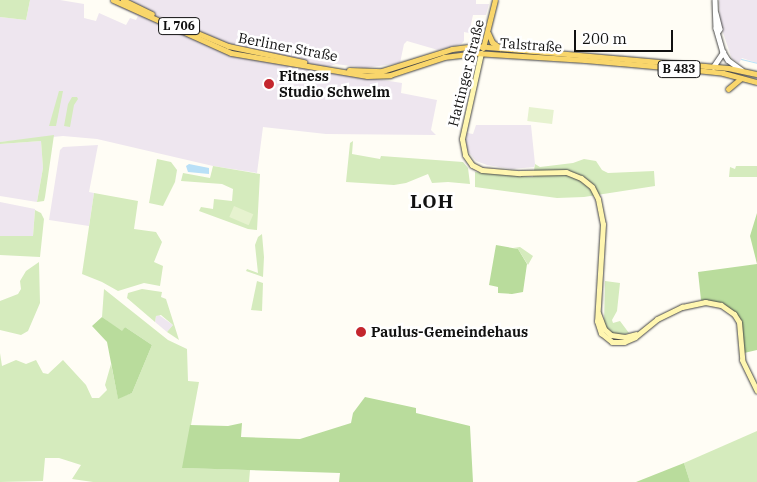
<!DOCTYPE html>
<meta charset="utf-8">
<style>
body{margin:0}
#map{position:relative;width:757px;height:482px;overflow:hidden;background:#fffdf5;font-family:"IBM Plex Serif",serif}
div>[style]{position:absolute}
.industrial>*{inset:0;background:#eee6ef}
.green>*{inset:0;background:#d5ebbd}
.forest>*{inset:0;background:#b9dc9c}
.pitch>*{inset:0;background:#e6f2cf;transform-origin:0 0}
.water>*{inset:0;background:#b9e0f7}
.stream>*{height:1px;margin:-0.5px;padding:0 0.5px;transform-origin:0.5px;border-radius:0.5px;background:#b9e0f7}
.roads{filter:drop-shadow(0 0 1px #444) drop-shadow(0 0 1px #444)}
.tertiary>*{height:4.5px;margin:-2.25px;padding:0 2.25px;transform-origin:2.25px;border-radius:2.25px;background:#fff}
.secondary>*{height:5px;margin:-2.5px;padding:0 2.5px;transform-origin:2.5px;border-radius:2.5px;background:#fff6b0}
.primary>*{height:5px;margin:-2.5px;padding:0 2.5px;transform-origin:2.5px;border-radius:2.5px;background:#f9d66b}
.dots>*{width:14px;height:14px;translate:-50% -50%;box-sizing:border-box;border:2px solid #fff;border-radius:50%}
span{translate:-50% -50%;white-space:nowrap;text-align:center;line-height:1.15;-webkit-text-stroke:5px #fff;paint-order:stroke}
.shield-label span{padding:1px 4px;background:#fff;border:1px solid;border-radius:4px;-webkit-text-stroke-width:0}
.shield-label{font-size:12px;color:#111;font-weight:700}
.street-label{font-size:14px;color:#111}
.poi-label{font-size:14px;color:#111;font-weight:700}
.left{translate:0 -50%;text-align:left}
.district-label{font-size:19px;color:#111;font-weight:700;letter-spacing:1px}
.scale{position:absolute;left:574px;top:30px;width:99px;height:22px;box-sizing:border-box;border:2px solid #111;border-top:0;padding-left:6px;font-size:15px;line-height:18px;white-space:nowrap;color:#111;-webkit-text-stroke:4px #fff;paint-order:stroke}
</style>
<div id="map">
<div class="industrial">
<i style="clip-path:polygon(30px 0,60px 0,84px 4px,84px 18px,96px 21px,99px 13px,126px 25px,130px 18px,136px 20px,138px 16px,115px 5px,118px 0,476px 0,476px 4px,489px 4px,486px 15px,473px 15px,469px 33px,464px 32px,464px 41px,461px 44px,438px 50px,407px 41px,404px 44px,400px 63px,365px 68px,336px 64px,318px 70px,402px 83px,401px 93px,437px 100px,431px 130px,436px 135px,326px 134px,263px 127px,257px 173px,213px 166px,97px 139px,63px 136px,0 142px,0 17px,26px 20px)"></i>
<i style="clip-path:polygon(719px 0,757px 0,757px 63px,742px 58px,739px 63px,732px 59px,720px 24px)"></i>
<i style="clip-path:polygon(476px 125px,531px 125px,535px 164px,534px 167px,512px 169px,487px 165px,476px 161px,467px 150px,466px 141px,467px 133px,473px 134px)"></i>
<i style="clip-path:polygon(41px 141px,43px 168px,37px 202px,0 196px,0 144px)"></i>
<i style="clip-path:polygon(98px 145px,89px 192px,94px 193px,89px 226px,49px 220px,60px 150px,63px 147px)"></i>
<i style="clip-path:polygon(0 202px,35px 209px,33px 236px,0 236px)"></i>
<i style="clip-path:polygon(159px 315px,173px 325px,167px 332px,155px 322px,156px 316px)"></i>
</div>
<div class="green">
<i style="clip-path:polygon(0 0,30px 0,26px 20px,0 17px)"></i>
<i style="clip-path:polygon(59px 91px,63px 91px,56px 126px,49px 126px)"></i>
<i style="clip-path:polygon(72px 97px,77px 97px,78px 99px,74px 105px,70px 127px,64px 126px,68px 104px)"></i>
<i style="clip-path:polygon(54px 135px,45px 197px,44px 201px,37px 202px,43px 168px,41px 141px,0 144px,0 142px)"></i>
<i style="clip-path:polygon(353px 141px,352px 154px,380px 159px,381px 156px,463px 162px,468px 168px,470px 184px,448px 182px,432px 183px,428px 174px,406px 183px,394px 185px,346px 182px,350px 143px)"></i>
<i style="clip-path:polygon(157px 159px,171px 162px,177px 170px,175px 182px,163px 206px,149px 203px)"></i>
<i style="clip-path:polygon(584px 159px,596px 161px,602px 170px,608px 173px,654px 171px,655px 186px,584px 197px,557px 198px,475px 187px,475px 172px,533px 177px,535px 164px,540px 167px,573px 163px)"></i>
<i style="clip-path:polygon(213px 166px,260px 174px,257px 230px,248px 229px,199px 211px,201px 207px,213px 209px,214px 199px,232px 201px,233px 189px,222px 184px,181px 181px,183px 173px,210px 178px)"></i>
<i style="clip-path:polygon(736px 166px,757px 166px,757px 177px,729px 177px,730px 167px,735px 169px)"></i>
<i style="clip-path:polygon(94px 193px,138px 201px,134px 229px,156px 232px,162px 242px,154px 262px,163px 266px,160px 286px,144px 283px,118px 291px,102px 282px,82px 274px)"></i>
<i style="clip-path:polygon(35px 210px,41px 213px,44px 219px,40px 257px,0 255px,0 236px,33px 236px)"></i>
<i style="clip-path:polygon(262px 234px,264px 257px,263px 277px,246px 271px,247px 269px,258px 273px,255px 245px,258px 237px)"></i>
<i style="clip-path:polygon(520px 247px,533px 256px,528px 265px,518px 249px,513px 248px)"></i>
<i style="clip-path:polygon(39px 262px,40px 303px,28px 331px,21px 335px,0 330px,0 301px,18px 294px,21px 289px,20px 281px,26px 271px)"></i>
<i style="clip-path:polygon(257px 281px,263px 283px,262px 311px,251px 310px)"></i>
<i style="clip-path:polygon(605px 281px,620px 283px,617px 311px,612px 320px,613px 323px,620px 321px,629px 333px,621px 335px,611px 333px,604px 325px)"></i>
<i style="clip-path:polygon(104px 289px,168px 340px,187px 349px,188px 381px,199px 382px,183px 468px,250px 470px,249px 482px,93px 482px,72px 479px,81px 465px,59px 458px,45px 458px,43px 481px,0 482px,0 353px,2px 366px,16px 360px,26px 364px,36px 360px,43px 373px,48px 374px,63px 360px,86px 385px,92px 398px,99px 398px,107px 390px,105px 385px,111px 364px,118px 398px,132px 393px,152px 345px,125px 327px,122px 332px,102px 317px)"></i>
<i style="clip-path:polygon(142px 289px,162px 292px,161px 297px,166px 299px,179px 340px,167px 332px,173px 325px,161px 315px,156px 316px,155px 322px,127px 298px,128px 293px)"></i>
<i style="clip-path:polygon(757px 431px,757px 482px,690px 482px,684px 463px)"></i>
</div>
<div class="forest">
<i style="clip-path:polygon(757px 213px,757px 350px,744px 353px,739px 317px,723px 303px,701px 300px,698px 272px,757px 264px,750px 236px)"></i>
<i style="clip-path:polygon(496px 245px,518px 249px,527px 264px,523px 292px,512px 294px,498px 293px,498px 287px,489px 285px)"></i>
<i style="clip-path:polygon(102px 317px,122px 331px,125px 327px,152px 345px,132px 393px,118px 399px,107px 342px,92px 326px)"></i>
<i style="clip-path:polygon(365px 397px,416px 408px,416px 413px,470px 426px,473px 482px,339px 482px,340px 473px,182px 468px,190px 425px,228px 426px,242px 423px,241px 437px,300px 439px,351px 423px,353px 413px)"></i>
<i style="clip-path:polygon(684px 463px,690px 482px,636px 482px)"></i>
</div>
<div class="pitch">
<i style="left:529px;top:107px;width:25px;height:14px;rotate:7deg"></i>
<i style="left:234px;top:206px;width:21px;height:12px;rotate:23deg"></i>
</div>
<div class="water">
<i style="clip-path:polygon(189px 164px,209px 168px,209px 174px,188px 172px,186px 166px)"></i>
</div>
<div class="stream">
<i style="left:741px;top:59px;width:16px;rotate:14deg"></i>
</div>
<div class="roads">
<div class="tertiary">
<i style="left:715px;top:0;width:28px;rotate:88deg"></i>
<i style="left:716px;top:28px;width:25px;rotate:74deg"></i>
<i style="left:723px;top:52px;width:9px;rotate:58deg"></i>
<i style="left:728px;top:60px;width:17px;rotate:36deg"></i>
<i style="left:716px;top:13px;width:16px;rotate:76deg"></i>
<i style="left:720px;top:29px;width:4px;rotate:124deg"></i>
<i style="left:713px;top:67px;width:18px;rotate:-56deg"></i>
</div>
<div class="secondary">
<i style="left:481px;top:53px;width:88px;rotate:102.5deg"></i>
<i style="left:462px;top:139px;width:16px;rotate:79deg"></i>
<i style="left:465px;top:155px;width:12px;rotate:55deg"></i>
<i style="left:472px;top:165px;width:11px;rotate:27deg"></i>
<i style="left:482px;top:170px;width:38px;rotate:5deg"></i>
<i style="left:520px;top:173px;width:46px;rotate:-1.2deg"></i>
<i style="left:566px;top:172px;width:16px;rotate:22deg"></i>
<i style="left:581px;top:178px;width:14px;rotate:39deg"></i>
<i style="left:592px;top:187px;width:13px;rotate:63deg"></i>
<i style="left:598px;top:199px;width:25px;rotate:79deg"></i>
<i style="left:603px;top:224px;width:97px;rotate:93.5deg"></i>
<i style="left:597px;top:321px;width:13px;rotate:72deg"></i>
<i style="left:601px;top:333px;width:14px;rotate:39deg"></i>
<i style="left:612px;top:342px;width:12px"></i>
<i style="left:624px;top:342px;width:12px;rotate:-24deg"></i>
<i style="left:635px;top:337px;width:28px;rotate:-39deg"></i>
<i style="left:657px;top:319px;width:28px;rotate:-26deg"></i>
<i style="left:682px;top:307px;width:24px;rotate:-12deg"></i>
<i style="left:705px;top:302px;width:16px;rotate:11deg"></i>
<i style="left:721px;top:305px;width:16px;rotate:35deg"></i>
<i style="left:734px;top:314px;width:9px;rotate:58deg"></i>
<i style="left:739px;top:322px;width:38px;rotate:85deg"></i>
<i style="left:742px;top:360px;width:34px;rotate:64deg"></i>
<i style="left:598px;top:313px;width:17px;rotate:69deg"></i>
<i style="left:604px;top:329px;width:9px;rotate:41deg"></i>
<i style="left:611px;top:335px;width:14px;rotate:8deg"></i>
<i style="left:625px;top:337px;width:11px;rotate:-15deg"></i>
</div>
<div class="primary">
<i style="left:113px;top:0;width:129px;rotate:24.2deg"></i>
<i style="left:231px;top:53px;width:138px;rotate:9.6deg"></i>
<i style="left:367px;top:76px;width:23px;rotate:-2deg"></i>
<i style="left:390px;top:75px;width:57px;rotate:-18.4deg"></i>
<i style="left:444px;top:57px;width:31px;rotate:-7deg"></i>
<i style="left:475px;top:53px;width:110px;rotate:3.6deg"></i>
<i style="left:585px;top:60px;width:101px;rotate:5.1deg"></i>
<i style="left:686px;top:69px;width:37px;rotate:6deg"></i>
<i style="left:723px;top:73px;width:35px;rotate:15deg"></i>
<i style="left:123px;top:0;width:32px;rotate:26deg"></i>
<i style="left:171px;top:22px;width:62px;rotate:22.8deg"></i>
<i style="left:228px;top:46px;width:78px;rotate:11.9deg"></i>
<i style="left:488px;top:33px;width:10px;rotate:66deg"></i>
<i style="left:492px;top:42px;width:10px;rotate:37deg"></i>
<i style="left:483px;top:48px;width:49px;rotate:-76deg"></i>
<i style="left:349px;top:70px;width:33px;rotate:2deg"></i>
<i style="left:382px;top:71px;width:73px;rotate:-17.4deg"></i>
<i style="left:452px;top:49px;width:24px;rotate:-7deg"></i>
<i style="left:476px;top:46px;width:253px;rotate:5deg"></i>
<i style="left:728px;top:68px;width:30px;rotate:12deg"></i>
<i style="left:728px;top:89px;width:17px;rotate:-40deg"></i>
</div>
</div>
<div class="dots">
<i style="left:269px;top:84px;background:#c4262e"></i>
<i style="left:361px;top:332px;background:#c4262e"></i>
</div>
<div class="shield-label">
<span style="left:179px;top:26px">L 706</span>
<span style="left:679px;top:69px">B 483</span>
</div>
<div class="street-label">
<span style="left:531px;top:45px;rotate:4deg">Talstraße</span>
<span style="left:288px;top:47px;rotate:11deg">Berliner Straße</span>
<span style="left:466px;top:73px;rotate:-76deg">Hattinger Straße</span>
</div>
<div class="poi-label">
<span class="left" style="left:279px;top:84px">Fitness<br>Studio Schwelm</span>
<span class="left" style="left:371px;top:332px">Paulus-Gemeindehaus</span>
</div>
<div class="district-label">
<span style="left:432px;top:202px">LOH</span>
</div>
<div class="scale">200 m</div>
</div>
